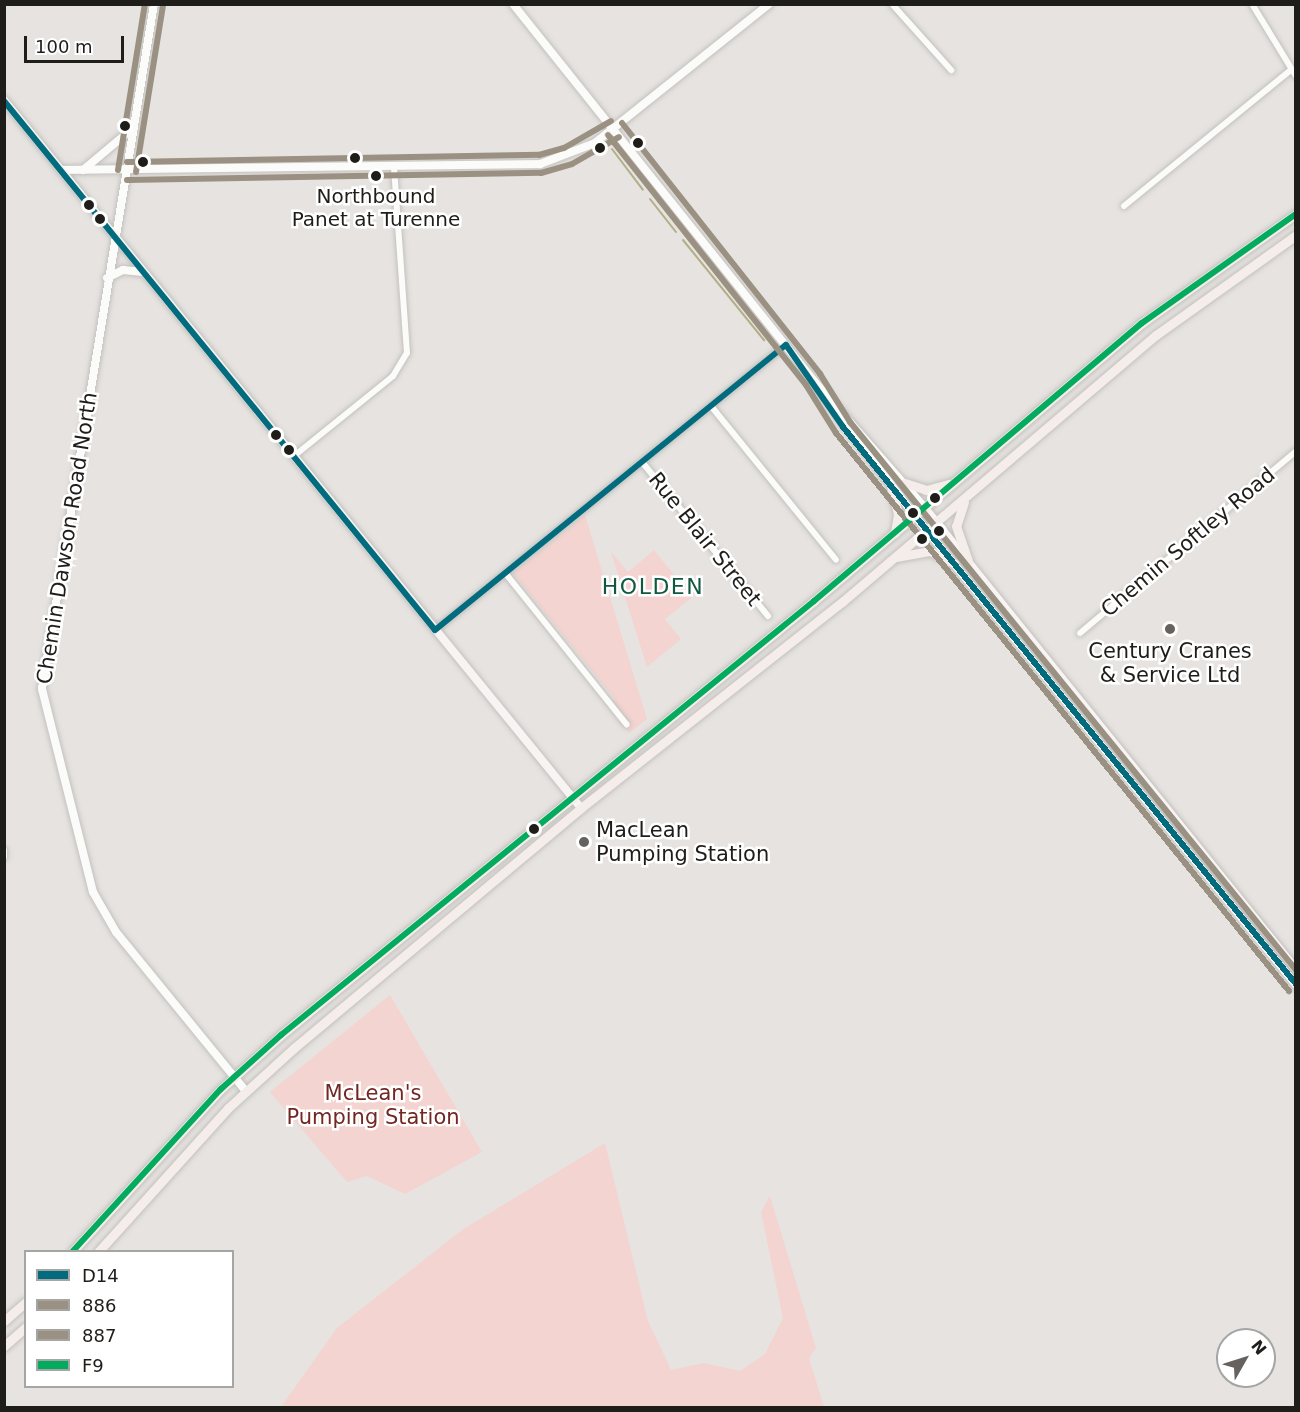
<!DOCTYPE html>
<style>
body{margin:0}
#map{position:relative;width:1300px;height:1412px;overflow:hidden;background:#e6e3e0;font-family:"DejaVu Sans",sans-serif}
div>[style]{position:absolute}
.green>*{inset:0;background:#f3d4d0}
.stream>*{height:2px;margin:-1px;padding:0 1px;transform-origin:1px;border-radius:1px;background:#b2ae86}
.roads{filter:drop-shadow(0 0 2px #c3c1be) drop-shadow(0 0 2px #c3c1be)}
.minor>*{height:6px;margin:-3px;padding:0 3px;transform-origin:3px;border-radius:3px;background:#fbfbfa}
.tertiary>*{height:8px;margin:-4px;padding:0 4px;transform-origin:4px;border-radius:4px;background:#fbfbfa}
.secondary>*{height:8px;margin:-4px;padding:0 4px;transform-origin:4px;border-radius:4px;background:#f7f4f3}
.primary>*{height:9px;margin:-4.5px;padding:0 4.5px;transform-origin:4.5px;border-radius:4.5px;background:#f4ede9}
.bus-1>*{height:6px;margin:-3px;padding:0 3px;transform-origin:3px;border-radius:3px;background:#026c7e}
.bus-2>*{height:6px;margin:-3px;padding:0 3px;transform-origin:3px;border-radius:3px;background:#9a9182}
.bus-3>*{height:6px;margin:-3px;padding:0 3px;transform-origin:3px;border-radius:3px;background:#9a9182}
.bus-4>*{height:6px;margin:-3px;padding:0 3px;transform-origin:3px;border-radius:3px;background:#02ab5e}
.dots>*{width:16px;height:16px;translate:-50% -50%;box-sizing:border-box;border:3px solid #fff;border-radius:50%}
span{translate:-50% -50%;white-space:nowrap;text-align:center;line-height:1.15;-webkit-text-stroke:5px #fff;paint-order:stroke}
.bus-label{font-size:20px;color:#1f1d1a}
.street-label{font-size:21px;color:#1f1d1a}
.poi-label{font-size:21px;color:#1f1d1a}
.left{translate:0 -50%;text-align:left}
.park-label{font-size:21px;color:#722723}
.neighbourhood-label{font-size:22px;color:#115840;letter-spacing:1.5px}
.frame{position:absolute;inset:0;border:6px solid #1f1d1a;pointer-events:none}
.legend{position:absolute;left:24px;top:1250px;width:210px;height:138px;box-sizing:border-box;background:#fff;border:2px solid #a5a5a3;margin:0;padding:8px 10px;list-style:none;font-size:18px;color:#1f1d1a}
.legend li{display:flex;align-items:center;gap:12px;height:30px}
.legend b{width:30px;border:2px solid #a5a5a3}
.north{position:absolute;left:1216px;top:1328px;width:60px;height:60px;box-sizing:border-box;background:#fff;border:2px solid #a5a5a3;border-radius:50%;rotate:51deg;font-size:16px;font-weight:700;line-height:24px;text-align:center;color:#1f1d1a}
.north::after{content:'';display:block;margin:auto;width:21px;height:27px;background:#65625f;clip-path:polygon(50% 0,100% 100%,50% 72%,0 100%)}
.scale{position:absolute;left:24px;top:36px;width:100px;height:27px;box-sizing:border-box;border:3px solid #1f1d1a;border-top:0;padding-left:8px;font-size:18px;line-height:21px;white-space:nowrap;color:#1f1d1a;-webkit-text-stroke:4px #fff;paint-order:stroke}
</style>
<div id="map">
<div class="green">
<i style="clip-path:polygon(585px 515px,647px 719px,629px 733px,607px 706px,615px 699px,513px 573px)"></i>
<i style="clip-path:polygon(654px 550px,692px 597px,665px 619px,681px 639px,647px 667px,611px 552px,628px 572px)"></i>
<i style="clip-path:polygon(390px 995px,482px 1152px,405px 1194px,367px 1176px,347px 1182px,270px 1092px)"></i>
<i style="clip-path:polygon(605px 1143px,648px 1321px,671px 1370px,704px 1363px,740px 1371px,765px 1354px,783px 1318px,761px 1212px,770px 1196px,816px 1348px,809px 1358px,824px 1407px,281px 1407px,337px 1328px,462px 1230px)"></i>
</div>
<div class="stream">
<i style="left:612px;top:149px;width:51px;rotate:52.9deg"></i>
<i style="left:650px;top:199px;width:42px;rotate:51.8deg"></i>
<i style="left:683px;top:240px;width:129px;rotate:51deg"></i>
</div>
<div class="roads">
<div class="minor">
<i style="left:892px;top:4px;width:89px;rotate:48.2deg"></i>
<i style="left:1252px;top:4px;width:84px;rotate:58.6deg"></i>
<i style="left:1124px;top:206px;width:215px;rotate:-39.2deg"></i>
<i style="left:711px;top:406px;width:198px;rotate:50.9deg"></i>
<i style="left:294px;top:456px;width:127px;rotate:-38.9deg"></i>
<i style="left:393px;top:376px;width:27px;rotate:-59deg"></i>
<i style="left:407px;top:353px;width:185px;rotate:-94deg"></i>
<i style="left:642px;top:462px;width:199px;rotate:50.7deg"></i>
<i style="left:506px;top:574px;width:193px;rotate:51.3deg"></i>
<i style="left:435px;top:630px;width:452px;rotate:-39.1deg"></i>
<i style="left:1080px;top:633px;width:282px;rotate:-40.1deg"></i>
<i style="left:4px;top:850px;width:7px;rotate:90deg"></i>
</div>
<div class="tertiary">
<i style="left:154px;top:4px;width:694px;rotate:99.29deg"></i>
<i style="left:42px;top:689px;width:209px;rotate:75.9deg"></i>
<i style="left:93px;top:892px;width:46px;rotate:60.1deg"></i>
<i style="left:116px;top:932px;width:204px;rotate:50.8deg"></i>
<i style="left:513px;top:4px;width:481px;rotate:51.4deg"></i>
<i style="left:813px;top:380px;width:170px;rotate:48.8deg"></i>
<i style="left:62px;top:170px;width:478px;rotate:-0.7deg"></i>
<i style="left:540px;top:164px;width:59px;rotate:-20.9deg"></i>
<i style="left:595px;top:143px;width:223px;rotate:-38.6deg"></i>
<i style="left:83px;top:170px;width:65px;rotate:-40deg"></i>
<i style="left:107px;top:278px;width:18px;rotate:-27deg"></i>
<i style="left:123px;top:270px;width:20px;rotate:6deg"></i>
<i style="left:820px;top:391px;width:157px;rotate:52.8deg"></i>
</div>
<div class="secondary">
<i style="left:4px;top:100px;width:913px;rotate:50.82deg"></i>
<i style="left:925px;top:508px;width:592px;rotate:51.17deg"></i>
<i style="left:915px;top:516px;width:604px;rotate:50.91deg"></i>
</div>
<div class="primary">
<i style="left:905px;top:483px;width:22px;rotate:18deg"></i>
<i style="left:926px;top:490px;width:24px;rotate:-15deg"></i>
<i style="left:891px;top:486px;width:29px;rotate:76deg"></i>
<i style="left:898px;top:514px;width:19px;rotate:99deg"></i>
<i style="left:964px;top:502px;width:25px;rotate:108deg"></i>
<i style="left:956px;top:526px;width:37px;rotate:71deg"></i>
<i style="left:896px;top:557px;width:35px;rotate:-10deg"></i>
<i style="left:930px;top:551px;width:27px;rotate:27deg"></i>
<i style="left:72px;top:1252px;width:221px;rotate:-47.6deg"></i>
<i style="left:221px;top:1089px;width:81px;rotate:-42deg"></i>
<i style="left:281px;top:1035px;width:687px;rotate:-39.15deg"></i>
<i style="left:814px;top:601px;width:430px;rotate:-40.3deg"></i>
<i style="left:1142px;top:323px;width:189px;rotate:-35.3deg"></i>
<i style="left:98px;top:1252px;width:194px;rotate:-47.9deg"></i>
<i style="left:228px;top:1108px;width:89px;rotate:-42.3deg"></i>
<i style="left:294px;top:1048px;width:374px;rotate:-39.9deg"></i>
<i style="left:581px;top:808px;width:333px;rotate:-38.3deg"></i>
<i style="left:842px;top:602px;width:412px;rotate:-40.4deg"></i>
<i style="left:1156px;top:335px;width:172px;rotate:-35.5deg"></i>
<i style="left:4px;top:1321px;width:29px;rotate:-41deg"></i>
<i style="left:4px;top:1346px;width:29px;rotate:-41deg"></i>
</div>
</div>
<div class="bus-1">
<i style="left:4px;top:101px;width:682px;rotate:50.83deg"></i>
<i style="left:786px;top:345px;width:100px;rotate:55.2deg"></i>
<i style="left:843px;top:427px;width:718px;rotate:50.88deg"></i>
<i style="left:435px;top:630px;width:452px;rotate:-39.1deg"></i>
</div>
<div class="bus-2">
<i style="left:608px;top:135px;width:319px;rotate:51.6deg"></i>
<i style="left:806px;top:385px;width:57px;rotate:58deg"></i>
<i style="left:836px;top:433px;width:719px;rotate:50.93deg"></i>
<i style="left:136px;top:172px;width:169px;rotate:-80.8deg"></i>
<i style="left:127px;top:180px;width:414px;rotate:-1deg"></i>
<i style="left:541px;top:173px;width:32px;rotate:-16deg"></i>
<i style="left:572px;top:164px;width:54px;rotate:-29.9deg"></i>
</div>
<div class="bus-3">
<i style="left:622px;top:123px;width:320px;rotate:51.7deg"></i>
<i style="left:820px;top:374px;width:57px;rotate:58deg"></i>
<i style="left:850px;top:422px;width:707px;rotate:50.86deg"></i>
<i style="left:127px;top:162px;width:412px;rotate:-1deg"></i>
<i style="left:539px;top:155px;width:26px;rotate:-16deg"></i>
<i style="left:564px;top:148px;width:54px;rotate:-29.9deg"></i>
<i style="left:118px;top:170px;width:168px;rotate:-80.8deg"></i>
</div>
<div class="bus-4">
<i style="left:72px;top:1252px;width:221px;rotate:-47.6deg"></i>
<i style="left:221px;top:1089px;width:81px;rotate:-42deg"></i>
<i style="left:281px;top:1035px;width:687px;rotate:-39.15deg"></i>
<i style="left:814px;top:601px;width:430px;rotate:-40.3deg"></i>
<i style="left:1142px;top:323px;width:189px;rotate:-35.3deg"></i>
</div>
<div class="dots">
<i style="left:125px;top:126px;background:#1f1d1a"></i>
<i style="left:638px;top:143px;background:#1f1d1a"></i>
<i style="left:600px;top:148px;background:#1f1d1a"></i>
<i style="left:355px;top:158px;background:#1f1d1a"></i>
<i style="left:143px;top:162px;background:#1f1d1a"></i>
<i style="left:376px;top:176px;background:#1f1d1a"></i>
<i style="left:89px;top:205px;background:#1f1d1a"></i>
<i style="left:100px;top:219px;background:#1f1d1a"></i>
<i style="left:276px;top:435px;background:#1f1d1a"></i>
<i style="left:289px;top:450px;background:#1f1d1a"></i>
<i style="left:935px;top:498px;background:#1f1d1a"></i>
<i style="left:913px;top:513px;background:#1f1d1a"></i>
<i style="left:939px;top:531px;background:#1f1d1a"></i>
<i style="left:922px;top:539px;background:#1f1d1a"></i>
<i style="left:1170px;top:629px;background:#65625f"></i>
<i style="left:534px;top:829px;background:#1f1d1a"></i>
<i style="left:584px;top:842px;background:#65625f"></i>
</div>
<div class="bus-label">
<span style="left:376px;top:208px">Northbound<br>Panet at Turenne</span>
</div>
<div class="street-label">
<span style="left:67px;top:538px;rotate:-81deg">Chemin Dawson Road North</span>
<span style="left:705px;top:539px;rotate:51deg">Rue Blair Street</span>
<span style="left:1188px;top:542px;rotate:-40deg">Chemin Softley Road</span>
</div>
<div class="poi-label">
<span style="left:1170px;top:663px">Century Cranes<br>&amp; Service Ltd</span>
<span class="left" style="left:596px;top:842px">MacLean<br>Pumping Station</span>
</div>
<div class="park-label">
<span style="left:373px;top:1105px">McLean's<br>Pumping Station</span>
</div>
<div class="neighbourhood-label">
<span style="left:653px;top:587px">HOLDEN</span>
</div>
<div class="frame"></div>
<ul class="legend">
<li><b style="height:8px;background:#026c7e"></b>D14</li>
<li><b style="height:8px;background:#9a9182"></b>886</li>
<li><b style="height:8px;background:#9a9182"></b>887</li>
<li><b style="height:8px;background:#02ab5e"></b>F9</li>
</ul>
<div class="north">N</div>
<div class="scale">100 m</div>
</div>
